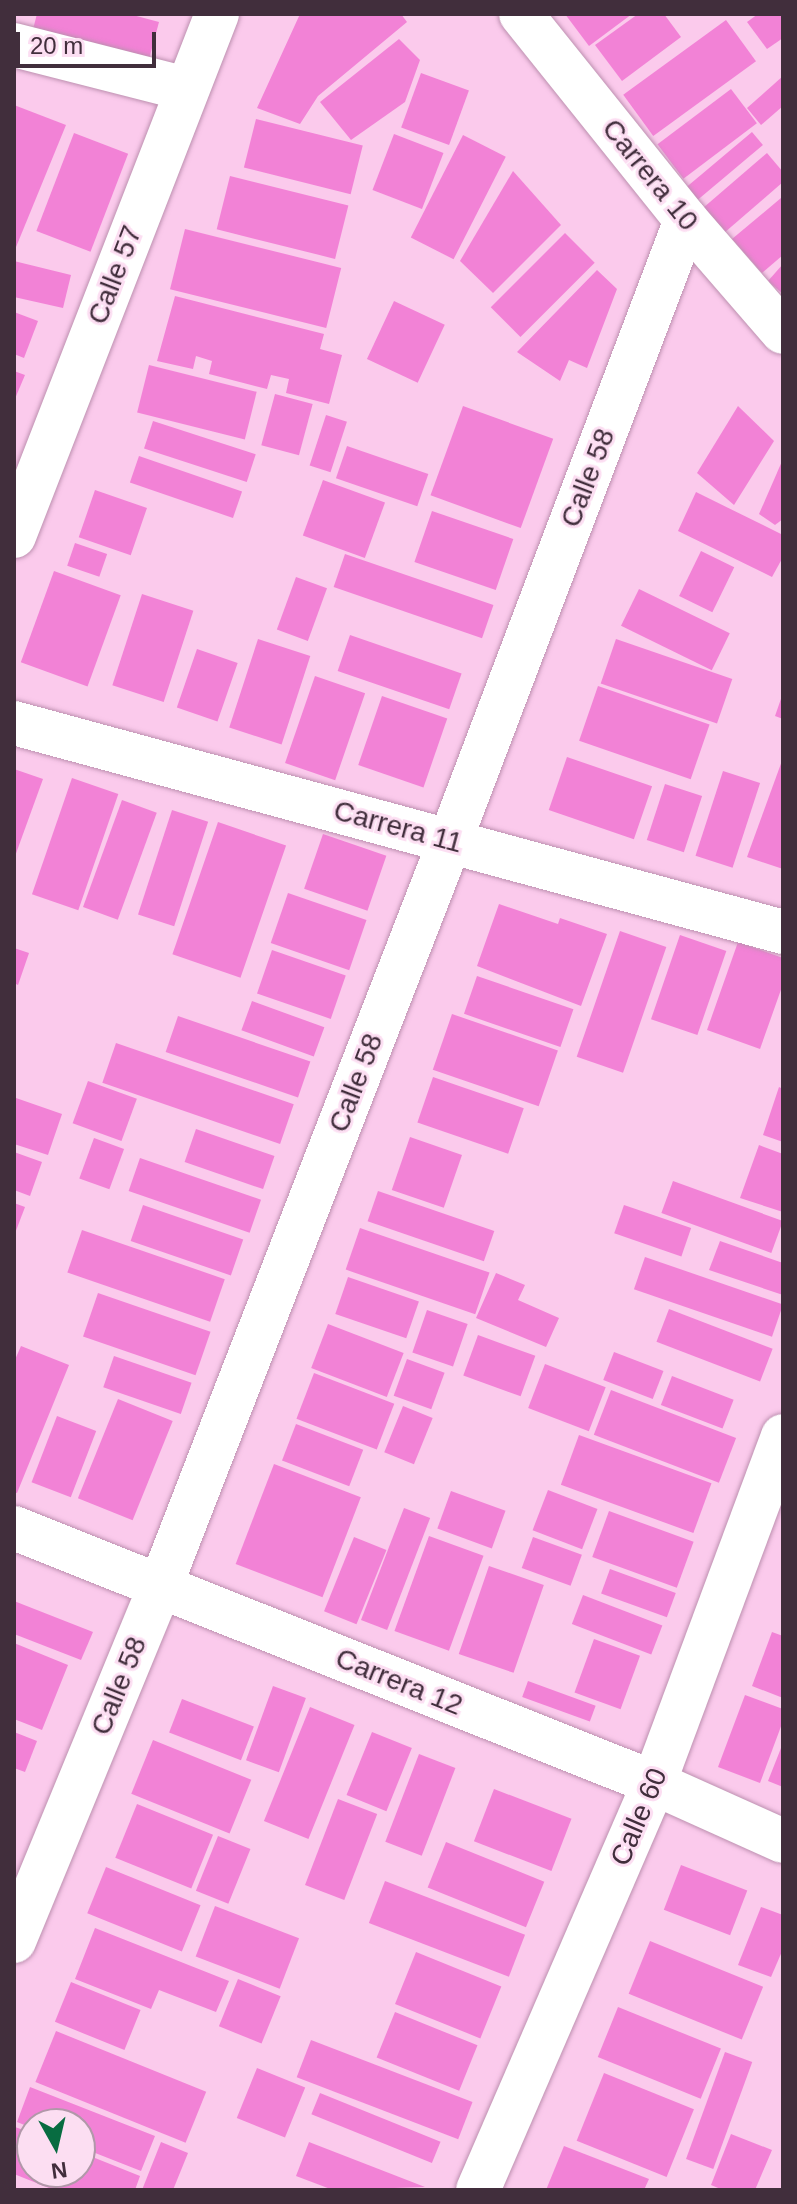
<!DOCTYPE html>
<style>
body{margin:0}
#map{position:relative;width:797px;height:2204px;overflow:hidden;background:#fbcaec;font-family:Helvetica,sans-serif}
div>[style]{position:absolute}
.building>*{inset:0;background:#f282d6;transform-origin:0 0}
.roads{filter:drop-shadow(0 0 2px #bd90b0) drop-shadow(0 0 2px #bd90b0)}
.minor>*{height:44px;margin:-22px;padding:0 22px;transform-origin:22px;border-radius:22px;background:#fff}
span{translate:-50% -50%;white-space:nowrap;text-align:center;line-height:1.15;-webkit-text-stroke:6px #fcdef2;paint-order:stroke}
.street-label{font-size:28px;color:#412e3c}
.frame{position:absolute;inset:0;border:16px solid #412e3c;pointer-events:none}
.north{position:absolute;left:16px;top:2108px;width:80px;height:80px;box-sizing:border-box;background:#fcdef2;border:2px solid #b198a9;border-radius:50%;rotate:172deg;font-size:22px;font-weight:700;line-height:32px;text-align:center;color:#412e3c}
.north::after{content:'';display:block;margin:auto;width:28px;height:36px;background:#086c41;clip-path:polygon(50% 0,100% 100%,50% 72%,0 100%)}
.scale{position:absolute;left:16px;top:32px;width:140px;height:36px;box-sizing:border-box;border:4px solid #412e3c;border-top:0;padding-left:10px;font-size:24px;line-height:28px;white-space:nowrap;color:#412e3c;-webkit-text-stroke:6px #fcdef2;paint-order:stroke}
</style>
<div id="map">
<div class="building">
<i style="clip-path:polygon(37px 14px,129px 14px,159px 22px,148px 63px,32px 33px)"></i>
<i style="clip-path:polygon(300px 14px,401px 14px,407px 22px,318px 96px,300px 124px,257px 108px)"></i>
<i style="clip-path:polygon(565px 14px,632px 14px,589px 46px)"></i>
<i style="clip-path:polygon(638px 14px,664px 14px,681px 37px,622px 81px,595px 45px)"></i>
<i style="clip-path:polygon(758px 14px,783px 14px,783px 38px,767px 49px,747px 22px)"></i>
<i style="left:726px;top:20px;width:51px;height:127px;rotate:54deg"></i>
<i style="clip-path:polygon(399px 39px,420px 60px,405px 102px,351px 140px,320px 102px)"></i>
<i style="left:421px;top:73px;width:51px;height:58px;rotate:20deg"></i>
<i style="clip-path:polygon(783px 76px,783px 106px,761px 125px,747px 108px)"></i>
<i style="left:731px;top:89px;width:43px;height:92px;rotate:53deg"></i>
<i style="clip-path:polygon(14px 105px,66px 125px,14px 252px)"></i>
<i style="left:256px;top:119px;width:110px;height:50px;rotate:14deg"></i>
<i style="left:752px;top:132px;width:17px;height:92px;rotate:50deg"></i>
<i style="left:74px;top:133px;width:58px;height:105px;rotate:21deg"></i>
<i style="left:394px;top:134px;width:53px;height:60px;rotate:21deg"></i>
<i style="left:463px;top:135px;width:48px;height:115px;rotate:27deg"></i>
<i style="clip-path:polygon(767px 153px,783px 172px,783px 182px,724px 233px,703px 208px)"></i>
<i style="clip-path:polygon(513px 171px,561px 225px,493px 293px,460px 261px)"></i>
<i style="left:230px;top:176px;width:122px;height:55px;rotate:14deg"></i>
<i style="clip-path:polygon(781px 198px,783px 255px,762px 273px,732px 239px)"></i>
<i style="left:185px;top:229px;width:161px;height:62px;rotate:14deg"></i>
<i style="left:565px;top:233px;width:42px;height:105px;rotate:45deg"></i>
<i style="clip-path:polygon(14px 261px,71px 275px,63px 308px,14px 297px)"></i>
<i style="clip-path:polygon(783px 264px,783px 294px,768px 281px)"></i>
<i style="clip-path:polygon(597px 270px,617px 289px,587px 368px,569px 360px,560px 381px,517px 352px)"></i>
<i style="clip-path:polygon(175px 296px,324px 334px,320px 349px,342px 355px,329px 404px,286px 393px,289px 379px,271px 375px,267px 389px,209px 374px,212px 361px,196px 356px,193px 369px,157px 361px)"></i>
<i style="left:394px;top:301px;width:56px;height:64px;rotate:25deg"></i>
<i style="clip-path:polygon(14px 312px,38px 321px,24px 358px,14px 354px)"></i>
<i style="left:149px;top:365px;width:111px;height:49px;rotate:14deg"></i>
<i style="clip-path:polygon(14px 371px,25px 375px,14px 401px)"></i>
<i style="left:275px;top:394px;width:39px;height:53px;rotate:15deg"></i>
<i style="left:463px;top:406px;width:96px;height:95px;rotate:20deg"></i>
<i style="clip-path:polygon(738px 406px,774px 441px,734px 505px,697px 473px)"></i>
<i style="left:326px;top:415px;width:22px;height:53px;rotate:18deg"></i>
<i style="left:153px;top:421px;width:108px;height:29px;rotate:18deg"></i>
<i style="left:347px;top:446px;width:86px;height:34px;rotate:19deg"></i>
<i style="left:139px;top:456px;width:109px;height:28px;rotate:19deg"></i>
<i style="clip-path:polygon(783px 459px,783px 519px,775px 525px,759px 514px)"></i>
<i style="left:323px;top:480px;width:66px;height:59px;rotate:20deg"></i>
<i style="left:95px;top:490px;width:55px;height:50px;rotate:19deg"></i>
<i style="clip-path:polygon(696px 492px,783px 535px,783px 557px,772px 577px,678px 531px)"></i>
<i style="left:432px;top:511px;width:86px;height:54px;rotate:19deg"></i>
<i style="left:75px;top:543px;width:34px;height:24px;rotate:19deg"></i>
<i style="left:701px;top:551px;width:37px;height:50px;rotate:26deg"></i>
<i style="left:345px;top:554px;width:157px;height:35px;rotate:19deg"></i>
<i style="left:54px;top:571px;width:71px;height:97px;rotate:20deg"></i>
<i style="left:296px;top:577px;width:33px;height:56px;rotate:20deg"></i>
<i style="left:639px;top:589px;width:101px;height:41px;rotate:26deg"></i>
<i style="left:142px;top:594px;width:54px;height:96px;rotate:18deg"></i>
<i style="left:350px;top:635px;width:118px;height:38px;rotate:19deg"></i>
<i style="left:258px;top:639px;width:55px;height:93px;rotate:18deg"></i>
<i style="left:616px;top:639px;width:123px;height:47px;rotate:19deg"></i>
<i style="left:197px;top:649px;width:43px;height:62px;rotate:19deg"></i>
<i style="left:315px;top:676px;width:53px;height:92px;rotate:19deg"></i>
<i style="left:598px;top:686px;width:118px;height:58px;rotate:19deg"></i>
<i style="clip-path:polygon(783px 693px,783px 719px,775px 716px)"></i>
<i style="left:382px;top:696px;width:69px;height:73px;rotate:19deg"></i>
<i style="left:567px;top:757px;width:90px;height:56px;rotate:19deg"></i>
<i style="clip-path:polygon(783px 758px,783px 869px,747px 857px)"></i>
<i style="clip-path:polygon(14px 769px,43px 779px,14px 859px)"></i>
<i style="left:723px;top:771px;width:39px;height:89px;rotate:18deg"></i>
<i style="left:72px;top:778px;width:49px;height:123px;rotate:19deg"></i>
<i style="left:665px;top:784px;width:39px;height:59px;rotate:18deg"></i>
<i style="left:122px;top:800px;width:37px;height:114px;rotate:20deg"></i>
<i style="left:172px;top:810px;width:38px;height:110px;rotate:18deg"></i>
<i style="left:218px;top:822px;width:72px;height:140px;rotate:19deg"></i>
<i style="left:323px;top:834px;width:67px;height:58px;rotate:19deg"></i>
<i style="left:288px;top:893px;width:83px;height:53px;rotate:19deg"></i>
<i style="clip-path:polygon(499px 904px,558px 924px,560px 918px,607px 934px,581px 1006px,477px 966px)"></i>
<i style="left:620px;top:931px;width:49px;height:133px;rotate:19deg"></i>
<i style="left:680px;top:935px;width:49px;height:89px;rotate:19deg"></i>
<i style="clip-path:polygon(738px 942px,783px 958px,783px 984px,760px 1049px,707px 1030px)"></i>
<i style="clip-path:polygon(14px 948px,29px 953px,18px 985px,14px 983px)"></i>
<i style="left:272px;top:950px;width:78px;height:46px;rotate:19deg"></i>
<i style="left:477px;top:976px;width:102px;height:40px;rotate:19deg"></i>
<i style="left:252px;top:1001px;width:77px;height:31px;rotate:20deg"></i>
<i style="left:452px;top:1014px;width:112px;height:59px;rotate:19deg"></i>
<i style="left:178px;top:1016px;width:140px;height:38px;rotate:19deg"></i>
<i style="left:116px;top:1043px;width:188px;height:42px;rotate:19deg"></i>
<i style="left:433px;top:1077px;width:96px;height:48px;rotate:19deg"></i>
<i style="left:88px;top:1081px;width:52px;height:45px;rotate:20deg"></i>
<i style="clip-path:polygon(779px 1087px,783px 1089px,783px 1142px,763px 1135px)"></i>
<i style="clip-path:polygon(16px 1098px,62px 1114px,48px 1155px,14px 1144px)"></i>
<i style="left:196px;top:1129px;width:83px;height:35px;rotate:19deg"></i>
<i style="left:410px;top:1137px;width:55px;height:56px;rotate:19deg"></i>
<i style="left:94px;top:1138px;width:32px;height:43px;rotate:20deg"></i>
<i style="clip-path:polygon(759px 1145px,783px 1154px,783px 1212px,740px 1198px)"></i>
<i style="clip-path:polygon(14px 1152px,42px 1162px,30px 1196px,14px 1190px)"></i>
<i style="left:140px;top:1158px;width:128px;height:35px;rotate:19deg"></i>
<i style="left:673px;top:1181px;width:117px;height:34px;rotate:20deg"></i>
<i style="left:378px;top:1191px;width:123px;height:32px;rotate:19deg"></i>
<i style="clip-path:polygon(14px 1203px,25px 1207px,14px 1236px)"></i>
<i style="left:143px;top:1205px;width:106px;height:38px;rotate:19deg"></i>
<i style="left:624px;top:1205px;width:71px;height:30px;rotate:19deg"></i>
<i style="left:360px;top:1228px;width:137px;height:44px;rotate:19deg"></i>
<i style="left:82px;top:1230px;width:151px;height:45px;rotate:19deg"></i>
<i style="clip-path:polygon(720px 1241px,783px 1263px,783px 1295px,709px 1270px)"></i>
<i style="left:645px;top:1257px;width:146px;height:34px;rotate:19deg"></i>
<i style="clip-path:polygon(496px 1273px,525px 1285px,518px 1300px,559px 1318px,546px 1347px,476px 1318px)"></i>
<i style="left:348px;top:1277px;width:75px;height:39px;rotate:19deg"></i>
<i style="left:98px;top:1293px;width:119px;height:46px;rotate:19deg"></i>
<i style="left:669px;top:1309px;width:111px;height:35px;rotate:21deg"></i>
<i style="left:427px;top:1310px;width:43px;height:45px;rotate:19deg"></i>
<i style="left:328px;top:1324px;width:81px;height:47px;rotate:21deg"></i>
<i style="left:478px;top:1335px;width:61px;height:43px;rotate:20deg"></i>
<i style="clip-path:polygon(21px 1346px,69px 1365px,17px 1493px,14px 1492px,14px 1362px)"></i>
<i style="left:614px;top:1352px;width:53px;height:30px;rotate:21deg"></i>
<i style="left:114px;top:1356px;width:82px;height:33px;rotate:19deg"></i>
<i style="left:407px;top:1359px;width:40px;height:39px;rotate:20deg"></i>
<i style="left:545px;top:1364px;width:65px;height:47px;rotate:21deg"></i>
<i style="left:314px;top:1373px;width:86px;height:49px;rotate:21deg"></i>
<i style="left:672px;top:1376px;width:66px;height:31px;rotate:21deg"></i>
<i style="left:611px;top:1390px;width:134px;height:48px;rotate:21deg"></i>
<i style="left:118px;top:1399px;width:59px;height:107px;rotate:22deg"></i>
<i style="left:403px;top:1406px;width:32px;height:50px;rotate:22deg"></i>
<i style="left:57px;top:1416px;width:42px;height:71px;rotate:21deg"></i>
<i style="left:296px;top:1424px;width:72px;height:39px;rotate:21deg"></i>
<i style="left:579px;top:1435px;width:141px;height:53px;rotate:20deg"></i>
<i style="left:274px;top:1464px;width:93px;height:107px;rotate:21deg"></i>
<i style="left:548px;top:1490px;width:53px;height:43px;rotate:21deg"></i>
<i style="left:451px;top:1491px;width:58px;height:40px;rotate:20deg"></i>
<i style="left:404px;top:1508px;width:28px;height:120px;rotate:21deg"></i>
<i style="left:609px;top:1511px;width:90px;height:49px;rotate:20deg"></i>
<i style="left:429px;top:1536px;width:58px;height:101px;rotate:20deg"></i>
<i style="left:354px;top:1537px;width:35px;height:80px;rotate:22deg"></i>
<i style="left:533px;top:1537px;width:52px;height:33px;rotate:20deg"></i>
<i style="left:489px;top:1566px;width:58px;height:93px;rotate:19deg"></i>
<i style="left:610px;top:1569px;width:70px;height:26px;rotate:20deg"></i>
<i style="left:583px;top:1595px;width:85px;height:31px;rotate:21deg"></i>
<i style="clip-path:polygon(14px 1601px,93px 1632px,81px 1660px,14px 1634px)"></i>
<i style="clip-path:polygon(772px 1632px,783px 1636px,783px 1698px,752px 1686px)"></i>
<i style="left:594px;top:1639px;width:49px;height:57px;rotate:20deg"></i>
<i style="clip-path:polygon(14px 1643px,68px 1665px,42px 1730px,14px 1719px)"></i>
<i style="left:528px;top:1681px;width:72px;height:17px;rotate:20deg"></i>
<i style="left:273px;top:1686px;width:35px;height:79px;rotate:20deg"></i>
<i style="clip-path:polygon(745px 1695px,783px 1709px,783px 1721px,760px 1783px,718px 1767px)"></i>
<i style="left:182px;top:1699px;width:77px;height:36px;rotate:21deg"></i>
<i style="left:310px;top:1707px;width:48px;height:123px;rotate:22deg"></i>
<i style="clip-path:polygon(14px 1732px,37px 1741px,25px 1772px,14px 1768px)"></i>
<i style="left:372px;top:1732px;width:43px;height:68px;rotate:22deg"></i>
<i style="left:153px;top:1740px;width:106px;height:58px;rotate:22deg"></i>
<i style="clip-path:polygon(783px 1743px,783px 1787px,768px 1781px)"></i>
<i style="left:419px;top:1754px;width:39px;height:94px;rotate:21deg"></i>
<i style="left:494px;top:1789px;width:83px;height:56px;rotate:21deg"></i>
<i style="left:338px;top:1799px;width:42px;height:92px;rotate:21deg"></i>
<i style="left:137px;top:1804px;width:82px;height:58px;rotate:22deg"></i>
<i style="left:218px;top:1836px;width:35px;height:59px;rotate:22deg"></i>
<i style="left:446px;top:1842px;width:106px;height:49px;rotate:22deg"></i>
<i style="left:681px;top:1865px;width:71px;height:48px;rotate:21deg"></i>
<i style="left:106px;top:1867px;width:102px;height:50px;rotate:22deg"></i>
<i style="left:385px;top:1881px;width:150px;height:45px;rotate:21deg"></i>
<i style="left:215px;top:1906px;width:90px;height:54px;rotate:21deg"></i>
<i style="clip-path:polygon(761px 1907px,783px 1915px,783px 1949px,771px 1977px,738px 1965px)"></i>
<i style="clip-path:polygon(95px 1928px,229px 1981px,216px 2012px,159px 1990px,151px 2009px,75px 1979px)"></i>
<i style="left:650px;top:1941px;width:122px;height:57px;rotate:22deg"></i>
<i style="left:416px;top:1952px;width:92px;height:56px;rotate:22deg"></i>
<i style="left:238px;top:1979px;width:46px;height:51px;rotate:22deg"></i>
<i style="left:71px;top:1982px;width:75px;height:43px;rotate:22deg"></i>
<i style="left:618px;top:2007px;width:111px;height:54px;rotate:22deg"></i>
<i style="left:395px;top:2012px;width:89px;height:49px;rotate:22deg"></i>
<i style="left:56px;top:2031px;width:162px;height:55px;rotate:22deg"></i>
<i style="left:311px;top:2040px;width:173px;height:40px;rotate:21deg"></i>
<i style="left:725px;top:2052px;width:29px;height:114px;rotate:20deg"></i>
<i style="left:257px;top:2068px;width:52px;height:54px;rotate:22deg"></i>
<i style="left:604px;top:2073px;width:97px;height:73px;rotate:22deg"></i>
<i style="clip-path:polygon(30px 2087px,155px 2136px,141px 2171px,80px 2147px,80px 2124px,32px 2124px,32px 2128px,17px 2122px)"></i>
<i style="left:320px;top:2093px;width:130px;height:23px;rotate:22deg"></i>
<i style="clip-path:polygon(15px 2127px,32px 2133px,32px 2172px,80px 2172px,80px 2152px,140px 2176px,135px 2190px,54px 2190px,14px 2174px)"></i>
<i style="clip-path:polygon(731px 2134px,772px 2150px,755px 2190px,723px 2190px,711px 2185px)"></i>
<i style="clip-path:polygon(161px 2142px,188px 2153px,173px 2190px,142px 2190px)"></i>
<i style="clip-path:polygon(309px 2142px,425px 2187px,333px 2190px,296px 2176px)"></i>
<i style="clip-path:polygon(564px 2146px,649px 2179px,644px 2190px,546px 2190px)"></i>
</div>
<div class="roads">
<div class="minor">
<i style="left:521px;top:14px;width:264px;rotate:51.3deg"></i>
<i style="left:686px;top:220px;width:148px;rotate:49.1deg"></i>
<i style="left:14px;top:45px;width:178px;rotate:14.3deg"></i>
<i style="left:14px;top:536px;width:560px;rotate:-68.75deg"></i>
<i style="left:14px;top:723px;width:797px;rotate:15.2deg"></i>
<i style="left:14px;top:1528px;width:689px;rotate:21.72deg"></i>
<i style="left:654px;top:1783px;width:141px;rotate:24.2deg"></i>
<i style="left:14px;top:1941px;width:383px;rotate:-67.6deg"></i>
<i style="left:160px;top:1587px;width:800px;rotate:-68.76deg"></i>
<i style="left:450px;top:841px;width:664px;rotate:-69.19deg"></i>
<i style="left:478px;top:2190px;width:443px;rotate:-66.6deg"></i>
<i style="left:654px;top:1783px;width:370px;rotate:-69.6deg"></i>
</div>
</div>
<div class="street-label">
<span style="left:650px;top:175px;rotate:51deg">Carrera 10</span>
<span style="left:115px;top:275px;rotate:-69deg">Calle 57</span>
<span style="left:588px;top:478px;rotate:-69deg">Calle 58</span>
<span style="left:398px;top:827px;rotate:15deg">Carrera 11</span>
<span style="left:356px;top:1083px;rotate:-69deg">Calle 58</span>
<span style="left:399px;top:1682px;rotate:22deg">Carrera 12</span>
<span style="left:119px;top:1686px;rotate:-68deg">Calle 58</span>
<span style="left:639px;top:1817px;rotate:-67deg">Calle 60</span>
</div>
<div class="frame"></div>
<div class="north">N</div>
<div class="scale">20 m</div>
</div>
